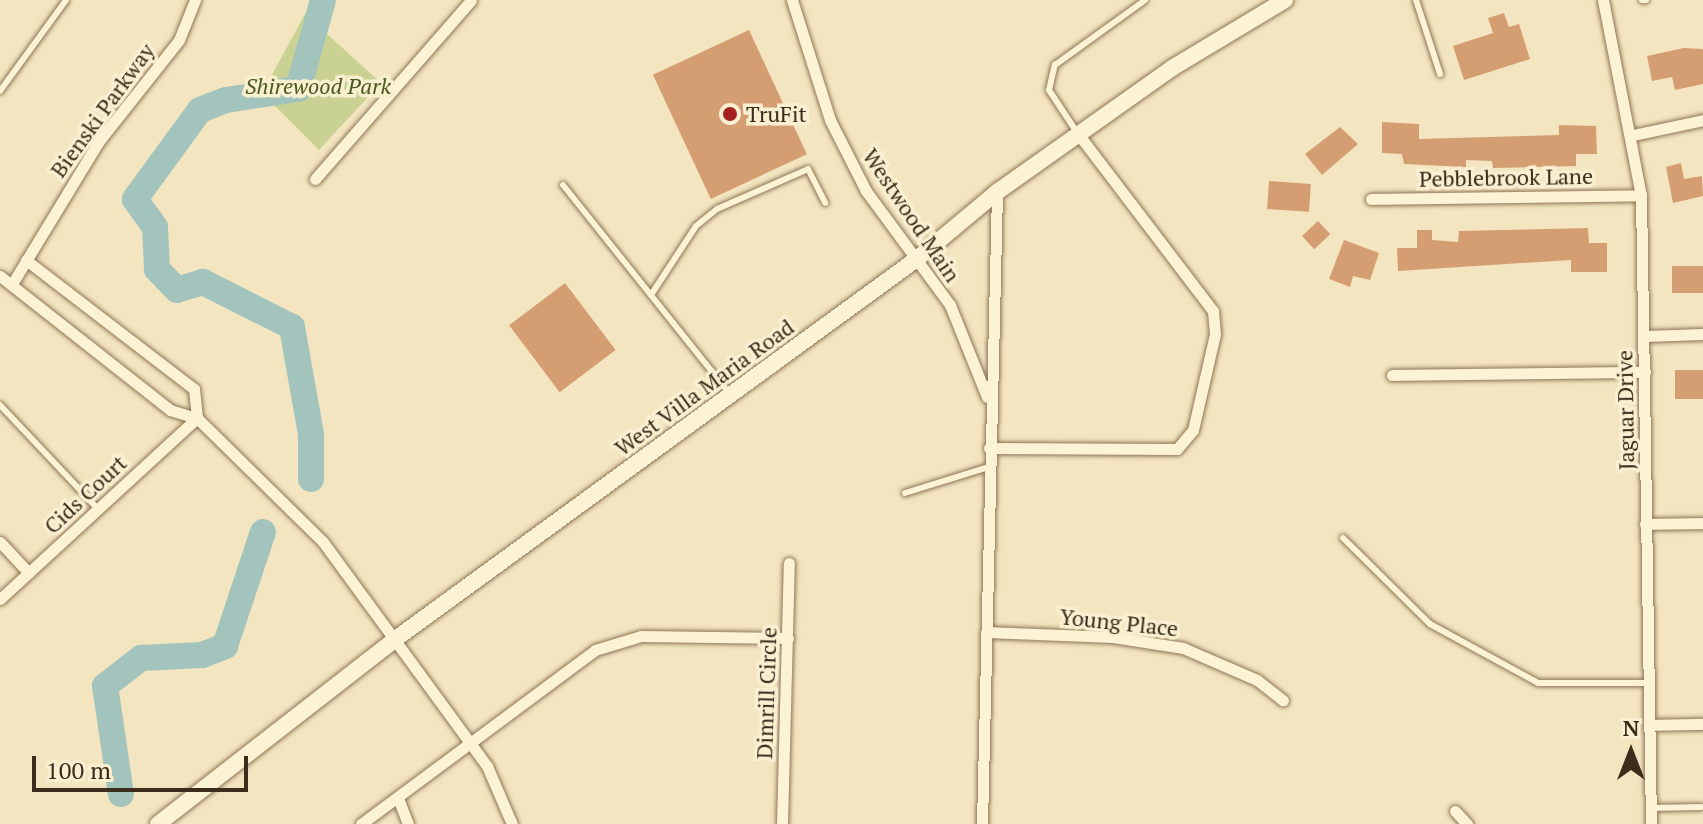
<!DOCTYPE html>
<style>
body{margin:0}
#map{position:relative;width:1703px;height:824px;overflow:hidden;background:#f3e5c0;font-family:"PT Serif",serif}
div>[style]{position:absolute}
.green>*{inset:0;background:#c9d293}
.river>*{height:26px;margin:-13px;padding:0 13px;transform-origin:13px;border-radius:13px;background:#a3c4bc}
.building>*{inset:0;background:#d59e72;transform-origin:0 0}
.roads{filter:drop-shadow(0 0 2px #8e7556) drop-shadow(0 0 2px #8e7556)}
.lane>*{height:6px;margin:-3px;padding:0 3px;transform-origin:3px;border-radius:3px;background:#fcf2d4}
.street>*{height:11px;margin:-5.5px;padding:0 5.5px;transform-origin:5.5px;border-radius:5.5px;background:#fcf2d4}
.secondary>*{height:16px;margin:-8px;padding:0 8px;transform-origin:8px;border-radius:8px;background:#fcf2d4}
.dots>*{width:22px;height:22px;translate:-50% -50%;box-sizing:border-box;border:4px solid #f9efd1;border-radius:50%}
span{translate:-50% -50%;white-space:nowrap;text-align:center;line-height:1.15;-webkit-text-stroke:7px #f9efd1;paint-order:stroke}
.park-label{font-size:22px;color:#4a5b20;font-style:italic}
.street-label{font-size:22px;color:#3c2c1c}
.poi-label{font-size:22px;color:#3c2c1c}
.left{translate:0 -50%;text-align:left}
.north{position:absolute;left:1591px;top:712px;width:80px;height:80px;-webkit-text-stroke:6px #f9efd1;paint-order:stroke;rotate:0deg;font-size:22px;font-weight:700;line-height:32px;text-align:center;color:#3c2c1c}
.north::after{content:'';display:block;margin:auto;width:28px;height:36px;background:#3c2c1c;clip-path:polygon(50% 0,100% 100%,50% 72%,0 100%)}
.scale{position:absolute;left:32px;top:756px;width:216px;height:36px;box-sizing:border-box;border:4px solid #3c2c1c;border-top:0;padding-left:10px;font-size:24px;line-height:28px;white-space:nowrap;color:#3c2c1c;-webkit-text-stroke:6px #f9efd1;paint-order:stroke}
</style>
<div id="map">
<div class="green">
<i style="clip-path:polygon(305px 14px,381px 83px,319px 150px,262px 93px)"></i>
</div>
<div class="river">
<i style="left:311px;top:479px;width:45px;rotate:-90deg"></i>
<i style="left:311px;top:434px;width:109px;rotate:-100.1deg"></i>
<i style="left:292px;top:327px;width:100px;rotate:-153.2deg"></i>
<i style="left:203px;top:282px;width:27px;rotate:163deg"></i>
<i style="left:177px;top:290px;width:29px;rotate:-134deg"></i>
<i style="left:157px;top:269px;width:42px;rotate:-92.7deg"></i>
<i style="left:155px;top:227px;width:34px;rotate:-126deg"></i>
<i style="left:135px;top:199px;width:110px;rotate:-53.9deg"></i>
<i style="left:200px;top:110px;width:28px;rotate:-21deg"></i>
<i style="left:226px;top:100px;width:73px;rotate:-8.7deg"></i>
<i style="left:298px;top:89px;width:92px;rotate:-74.3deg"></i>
<i style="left:121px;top:794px;width:109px;rotate:-98.4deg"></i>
<i style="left:105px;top:686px;width:46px;rotate:-37.9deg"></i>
<i style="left:141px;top:658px;width:61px;rotate:-2.8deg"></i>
<i style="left:202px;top:655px;width:25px;rotate:-21deg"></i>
<i style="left:225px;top:646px;width:120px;rotate:-71.6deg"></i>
</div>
<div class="building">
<i style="clip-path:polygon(1504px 13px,1509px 27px,1519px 24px,1530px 59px,1464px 80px,1453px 46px,1493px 33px,1488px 18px)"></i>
<i style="left:749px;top:30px;width:137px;height:106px;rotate:65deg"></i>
<i style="clip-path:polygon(1684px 48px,1703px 49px,1703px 84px,1675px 90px,1672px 77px,1652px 81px,1647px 56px)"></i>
<i style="clip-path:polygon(1382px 122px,1419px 124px,1419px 139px,1559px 135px,1559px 125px,1596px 126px,1597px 154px,1576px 154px,1576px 166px,1493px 168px,1492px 161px,1466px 160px,1466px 167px,1404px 164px,1402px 154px,1382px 153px)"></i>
<i style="clip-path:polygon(1340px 127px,1358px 144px,1322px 175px,1305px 154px)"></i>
<i style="clip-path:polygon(1681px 163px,1684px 179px,1702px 176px,1703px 196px,1673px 203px,1666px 167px)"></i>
<i style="left:1269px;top:181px;width:42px;height:28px;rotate:4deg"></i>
<i style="left:1318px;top:221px;width:18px;height:22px;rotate:47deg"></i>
<i style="clip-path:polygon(1588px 228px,1589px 243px,1607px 243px,1607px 272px,1571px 272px,1571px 260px,1398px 271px,1397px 248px,1417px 248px,1417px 230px,1432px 230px,1432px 240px,1458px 242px,1459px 231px)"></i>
<i style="clip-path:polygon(1344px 240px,1379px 253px,1370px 280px,1353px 276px,1350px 287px,1329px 279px)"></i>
<i style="left:1703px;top:266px;width:27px;height:31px;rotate:90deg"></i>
<i style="left:565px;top:283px;width:84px;height:70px;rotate:53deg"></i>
<i style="left:1675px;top:370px;width:28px;height:29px"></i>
</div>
<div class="roads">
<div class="lane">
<i style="left:1416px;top:0;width:78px;rotate:72deg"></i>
<i style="left:1642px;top:0;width:4px"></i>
<i style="left:0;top:91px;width:112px;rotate:-54deg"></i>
<i style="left:1078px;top:134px;width:53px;rotate:-123.4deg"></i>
<i style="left:1049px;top:90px;width:26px;rotate:-77deg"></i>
<i style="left:1055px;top:65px;width:111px;rotate:-35.8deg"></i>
<i style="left:563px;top:185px;width:268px;rotate:51.4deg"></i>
<i style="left:651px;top:295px;width:82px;rotate:-56.9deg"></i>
<i style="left:696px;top:226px;width:27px;rotate:-39deg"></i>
<i style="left:717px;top:209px;width:99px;rotate:-23.7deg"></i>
<i style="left:808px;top:169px;width:38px;rotate:63deg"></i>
<i style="left:0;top:405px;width:141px;rotate:46.7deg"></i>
<i style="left:905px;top:493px;width:88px;rotate:-17.2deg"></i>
<i style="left:1343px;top:538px;width:122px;rotate:44.7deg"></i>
<i style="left:1430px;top:624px;width:123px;rotate:28.6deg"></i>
<i style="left:1538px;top:683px;width:110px"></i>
<i style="left:1650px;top:808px;width:51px;rotate:-1.1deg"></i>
</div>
<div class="street">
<i style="left:792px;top:0;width:126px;rotate:72.4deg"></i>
<i style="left:830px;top:120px;width:80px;rotate:63.1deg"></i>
<i style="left:866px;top:191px;width:142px;rotate:53.6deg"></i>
<i style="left:950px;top:305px;width:99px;rotate:68.1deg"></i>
<i style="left:1603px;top:0;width:199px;rotate:79deg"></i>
<i style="left:1641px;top:195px;width:629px;rotate:89.09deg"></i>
<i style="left:1633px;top:135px;width:72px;rotate:-12.1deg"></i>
<i style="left:315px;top:179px;width:237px;rotate:-48.9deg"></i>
<i style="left:1371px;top:199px;width:270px;rotate:-0.8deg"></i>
<i style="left:26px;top:260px;width:212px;rotate:37.5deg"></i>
<i style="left:194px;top:389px;width:29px;rotate:84deg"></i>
<i style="left:0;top:276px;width:216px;rotate:38.2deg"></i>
<i style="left:170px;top:410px;width:28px;rotate:17deg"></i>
<i style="left:197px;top:418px;width:177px;rotate:44.5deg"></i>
<i style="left:323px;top:542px;width:278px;rotate:53.8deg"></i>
<i style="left:487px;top:766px;width:63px;rotate:66.7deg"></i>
<i style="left:12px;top:284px;width:167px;rotate:-58.7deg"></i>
<i style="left:99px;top:141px;width:129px;rotate:-51.6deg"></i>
<i style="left:179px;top:40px;width:43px;rotate:-68.2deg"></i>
<i style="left:1644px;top:336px;width:59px;rotate:-1.9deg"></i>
<i style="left:1392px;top:375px;width:253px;rotate:-0.7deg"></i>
<i style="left:989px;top:448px;width:188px;rotate:0.3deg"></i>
<i style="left:1177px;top:449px;width:25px;rotate:-50deg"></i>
<i style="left:1193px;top:430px;width:98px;rotate:-77.1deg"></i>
<i style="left:1215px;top:334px;width:23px;rotate:-95deg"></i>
<i style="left:1213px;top:311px;width:223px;rotate:-127.3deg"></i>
<i style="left:1645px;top:524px;width:58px;rotate:-1deg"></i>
<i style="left:0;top:542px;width:42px;rotate:46.9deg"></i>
<i style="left:0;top:599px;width:268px;rotate:-42.6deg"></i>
<i style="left:986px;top:632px;width:127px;rotate:2.3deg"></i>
<i style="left:1113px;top:637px;width:71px;rotate:8.9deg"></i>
<i style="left:1183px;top:648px;width:81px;rotate:23.4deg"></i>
<i style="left:1257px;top:680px;width:33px;rotate:38deg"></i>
<i style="left:1649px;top:725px;width:54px;rotate:-1.1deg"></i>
<i style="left:398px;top:798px;width:28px;rotate:69deg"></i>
<i style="left:1455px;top:811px;width:18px;rotate:47deg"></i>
<i style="left:361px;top:824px;width:292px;rotate:-36.6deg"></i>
<i style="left:595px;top:650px;width:48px;rotate:-16.9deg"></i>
<i style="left:641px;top:636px;width:147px;rotate:0.8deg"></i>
<i style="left:782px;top:824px;width:261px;rotate:-88.5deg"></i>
<i style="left:982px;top:824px;width:632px;rotate:-88.64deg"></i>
</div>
<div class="secondary">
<i style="left:158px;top:824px;width:299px;rotate:-37.9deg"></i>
<i style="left:394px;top:640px;width:648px;rotate:-36.09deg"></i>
<i style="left:918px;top:258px;width:103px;rotate:-39.9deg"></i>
<i style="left:997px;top:192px;width:214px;rotate:-35.3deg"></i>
<i style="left:1172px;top:68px;width:132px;rotate:-31deg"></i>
</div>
</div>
<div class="dots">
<i style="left:730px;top:114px;background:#a4211f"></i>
</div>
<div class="park-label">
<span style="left:318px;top:86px">Shirewood Park</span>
</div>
<div class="street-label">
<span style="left:102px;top:110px;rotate:-54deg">Bienski Parkway</span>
<span style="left:1506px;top:177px;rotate:-1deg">Pebblebrook Lane</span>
<span style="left:912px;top:215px;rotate:56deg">Westwood Main</span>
<span style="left:704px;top:387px;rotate:-36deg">West Villa Maria Road</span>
<span style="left:1625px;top:410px;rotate:-91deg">Jaguar Drive</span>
<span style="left:85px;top:494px;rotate:-43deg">Cids Court</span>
<span style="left:1119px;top:622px;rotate:6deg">Young Place</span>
<span style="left:766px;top:693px;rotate:-88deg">Dimrill Circle</span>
</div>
<div class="poi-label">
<span class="left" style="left:746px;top:114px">TruFit</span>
</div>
<div class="north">N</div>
<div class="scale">100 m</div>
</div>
